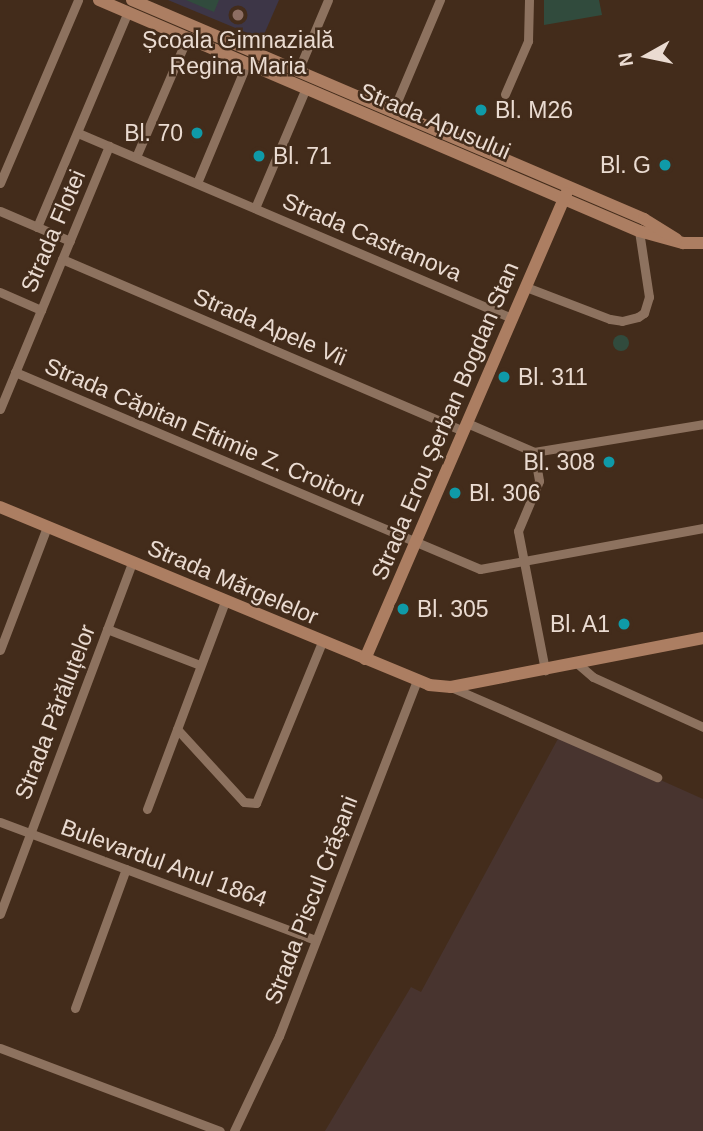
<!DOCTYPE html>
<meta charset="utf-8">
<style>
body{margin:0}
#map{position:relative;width:703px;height:1131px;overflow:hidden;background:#432c1b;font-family:Helvetica,sans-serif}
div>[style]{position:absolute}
.industrial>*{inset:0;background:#48342f}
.education>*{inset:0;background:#3d3647}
.green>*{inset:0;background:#314b3d}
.round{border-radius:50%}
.street>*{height:9px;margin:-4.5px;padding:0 4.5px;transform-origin:4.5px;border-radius:4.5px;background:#8d725f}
.secondary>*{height:12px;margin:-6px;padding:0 6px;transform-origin:6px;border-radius:6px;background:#ac7e62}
.dots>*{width:19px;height:19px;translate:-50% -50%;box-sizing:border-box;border:4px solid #432c1b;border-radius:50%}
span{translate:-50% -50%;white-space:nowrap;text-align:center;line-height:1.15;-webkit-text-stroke:5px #432c1b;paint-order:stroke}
.poi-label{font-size:23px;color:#eadbd1}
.left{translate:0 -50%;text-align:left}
.right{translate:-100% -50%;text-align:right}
.street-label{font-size:23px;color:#eadbd1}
.north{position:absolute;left:612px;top:21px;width:70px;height:70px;-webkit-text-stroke:5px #432c1b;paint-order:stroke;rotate:261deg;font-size:19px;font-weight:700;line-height:28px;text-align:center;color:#eadbd1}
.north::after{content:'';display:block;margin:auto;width:24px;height:32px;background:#eadbd1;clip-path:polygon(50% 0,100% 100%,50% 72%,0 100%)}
</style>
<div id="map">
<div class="industrial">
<i style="clip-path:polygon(560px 735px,703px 799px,703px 1131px,325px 1131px,411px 987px,421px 992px)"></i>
</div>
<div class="education">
<i style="clip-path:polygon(168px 0,279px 0,262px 39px)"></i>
</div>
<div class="green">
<i style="clip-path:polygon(186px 0,219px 0,214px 12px)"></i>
<i style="clip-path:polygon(544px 0,599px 0,602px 15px,544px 25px)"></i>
<i class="round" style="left:613px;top:335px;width:16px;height:16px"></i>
</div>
<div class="street">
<i style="left:298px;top:71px;width:77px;rotate:-67.1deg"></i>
<i style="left:505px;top:94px;width:58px;rotate:-66.5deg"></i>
<i style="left:528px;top:41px;width:41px;rotate:-88.6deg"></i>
<i style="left:393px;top:111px;width:121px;rotate:-67.1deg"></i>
<i style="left:78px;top:133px;width:472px;rotate:23.1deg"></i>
<i style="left:136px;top:157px;width:129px;rotate:-66.8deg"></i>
<i style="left:0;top:183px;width:199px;rotate:-66.9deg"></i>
<i style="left:197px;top:183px;width:130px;rotate:-67.4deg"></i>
<i style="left:255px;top:208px;width:130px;rotate:-67deg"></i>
<i style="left:0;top:211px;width:76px;rotate:23.2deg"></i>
<i style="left:37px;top:227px;width:233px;rotate:-67.1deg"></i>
<i style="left:62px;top:259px;width:436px;rotate:23.2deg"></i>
<i style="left:526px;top:287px;width:90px;rotate:20.9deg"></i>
<i style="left:610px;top:319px;width:12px;rotate:9deg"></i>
<i style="left:622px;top:321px;width:16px;rotate:-14deg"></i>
<i style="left:638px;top:317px;width:7px;rotate:-34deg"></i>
<i style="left:644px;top:313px;width:17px;rotate:-73deg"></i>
<i style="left:649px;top:297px;width:67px;rotate:-98.6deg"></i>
<i style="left:0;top:292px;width:45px;rotate:23.7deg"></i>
<i style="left:15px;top:372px;width:505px;rotate:22.96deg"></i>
<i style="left:480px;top:569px;width:227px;rotate:-10.4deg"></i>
<i style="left:0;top:409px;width:285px;rotate:-67.5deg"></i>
<i style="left:467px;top:423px;width:73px;rotate:23.4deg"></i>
<i style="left:534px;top:452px;width:171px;rotate:-9.4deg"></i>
<i style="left:534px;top:452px;width:29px;rotate:80deg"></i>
<i style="left:539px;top:481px;width:54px;rotate:112.8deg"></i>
<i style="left:518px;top:531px;width:142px;rotate:79deg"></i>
<i style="left:107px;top:629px;width:100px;rotate:21.2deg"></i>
<i style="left:0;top:650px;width:132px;rotate:-69.1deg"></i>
<i style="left:578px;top:664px;width:20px;rotate:41deg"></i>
<i style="left:593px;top:677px;width:121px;rotate:24.4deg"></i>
<i style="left:453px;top:688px;width:223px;rotate:23.6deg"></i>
<i style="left:177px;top:729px;width:99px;rotate:47.5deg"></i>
<i style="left:244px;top:802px;width:12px;rotate:5deg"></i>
<i style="left:256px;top:803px;width:174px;rotate:-67.7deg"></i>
<i style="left:147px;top:809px;width:222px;rotate:-69.4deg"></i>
<i style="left:0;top:822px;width:336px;rotate:20.5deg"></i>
<i style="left:0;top:914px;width:375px;rotate:-69.4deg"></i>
<i style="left:75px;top:1008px;width:148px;rotate:-69.9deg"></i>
<i style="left:0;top:1048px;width:235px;rotate:20.7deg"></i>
<i style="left:234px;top:1131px;width:105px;rotate:-64.7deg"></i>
<i style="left:279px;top:1036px;width:381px;rotate:-68.8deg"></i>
</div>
<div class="secondary">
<i style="left:99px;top:0;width:587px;rotate:23.16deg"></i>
<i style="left:639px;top:231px;width:46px;rotate:15.3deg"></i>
<i style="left:683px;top:243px;width:20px"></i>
<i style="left:132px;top:0;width:557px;rotate:23.16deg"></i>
<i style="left:644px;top:219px;width:38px;rotate:32deg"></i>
<i style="left:0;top:507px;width:464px;rotate:22.5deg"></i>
<i style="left:429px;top:685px;width:22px;rotate:5deg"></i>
<i style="left:451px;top:687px;width:257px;rotate:-11deg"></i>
<i style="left:365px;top:659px;width:507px;rotate:-66.62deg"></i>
</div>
<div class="dots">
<i style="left:238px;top:15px;background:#8d6e63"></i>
<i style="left:481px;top:110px;background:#0f9aa8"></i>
<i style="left:197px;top:133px;background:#0f9aa8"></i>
<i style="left:259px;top:156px;background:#0f9aa8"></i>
<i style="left:665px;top:165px;background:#0f9aa8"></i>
<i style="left:504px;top:377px;background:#0f9aa8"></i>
<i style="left:609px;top:462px;background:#0f9aa8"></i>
<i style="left:455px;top:493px;background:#0f9aa8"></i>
<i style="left:403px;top:609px;background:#0f9aa8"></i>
<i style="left:624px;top:624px;background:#0f9aa8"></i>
</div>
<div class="poi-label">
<span style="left:238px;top:53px">Școala Gimnazială<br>Regina Maria</span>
<span class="left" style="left:495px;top:110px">Bl. M26</span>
<span class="right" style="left:183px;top:133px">Bl. 70</span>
<span class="left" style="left:273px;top:156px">Bl. 71</span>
<span class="right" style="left:651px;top:165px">Bl. G</span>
<span class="left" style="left:518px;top:377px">Bl. 311</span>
<span class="right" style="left:595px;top:462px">Bl. 308</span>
<span class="left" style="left:469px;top:493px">Bl. 306</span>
<span class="left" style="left:417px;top:609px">Bl. 305</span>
<span class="right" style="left:610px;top:624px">Bl. A1</span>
</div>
<div class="street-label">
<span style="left:435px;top:121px;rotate:23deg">Strada Apusului</span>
<span style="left:53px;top:231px;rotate:-67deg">Strada Flotei</span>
<span style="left:372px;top:237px;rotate:23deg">Strada Castranova</span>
<span style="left:270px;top:327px;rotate:23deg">Strada Apele Vii</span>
<span style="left:445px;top:421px;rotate:-67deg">Strada Erou Șerban Bogdan Stan</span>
<span style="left:205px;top:432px;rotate:23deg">Strada Căpitan Eftimie Z. Croitoru</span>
<span style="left:233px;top:582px;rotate:23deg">Strada Mărgelelor</span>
<span style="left:55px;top:712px;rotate:-69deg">Strada Părăluțelor</span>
<span style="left:164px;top:863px;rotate:20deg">Bulevardul Anul 1864</span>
<span style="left:311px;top:900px;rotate:-69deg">Strada Piscul Crășani</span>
</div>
<div class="north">N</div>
</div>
